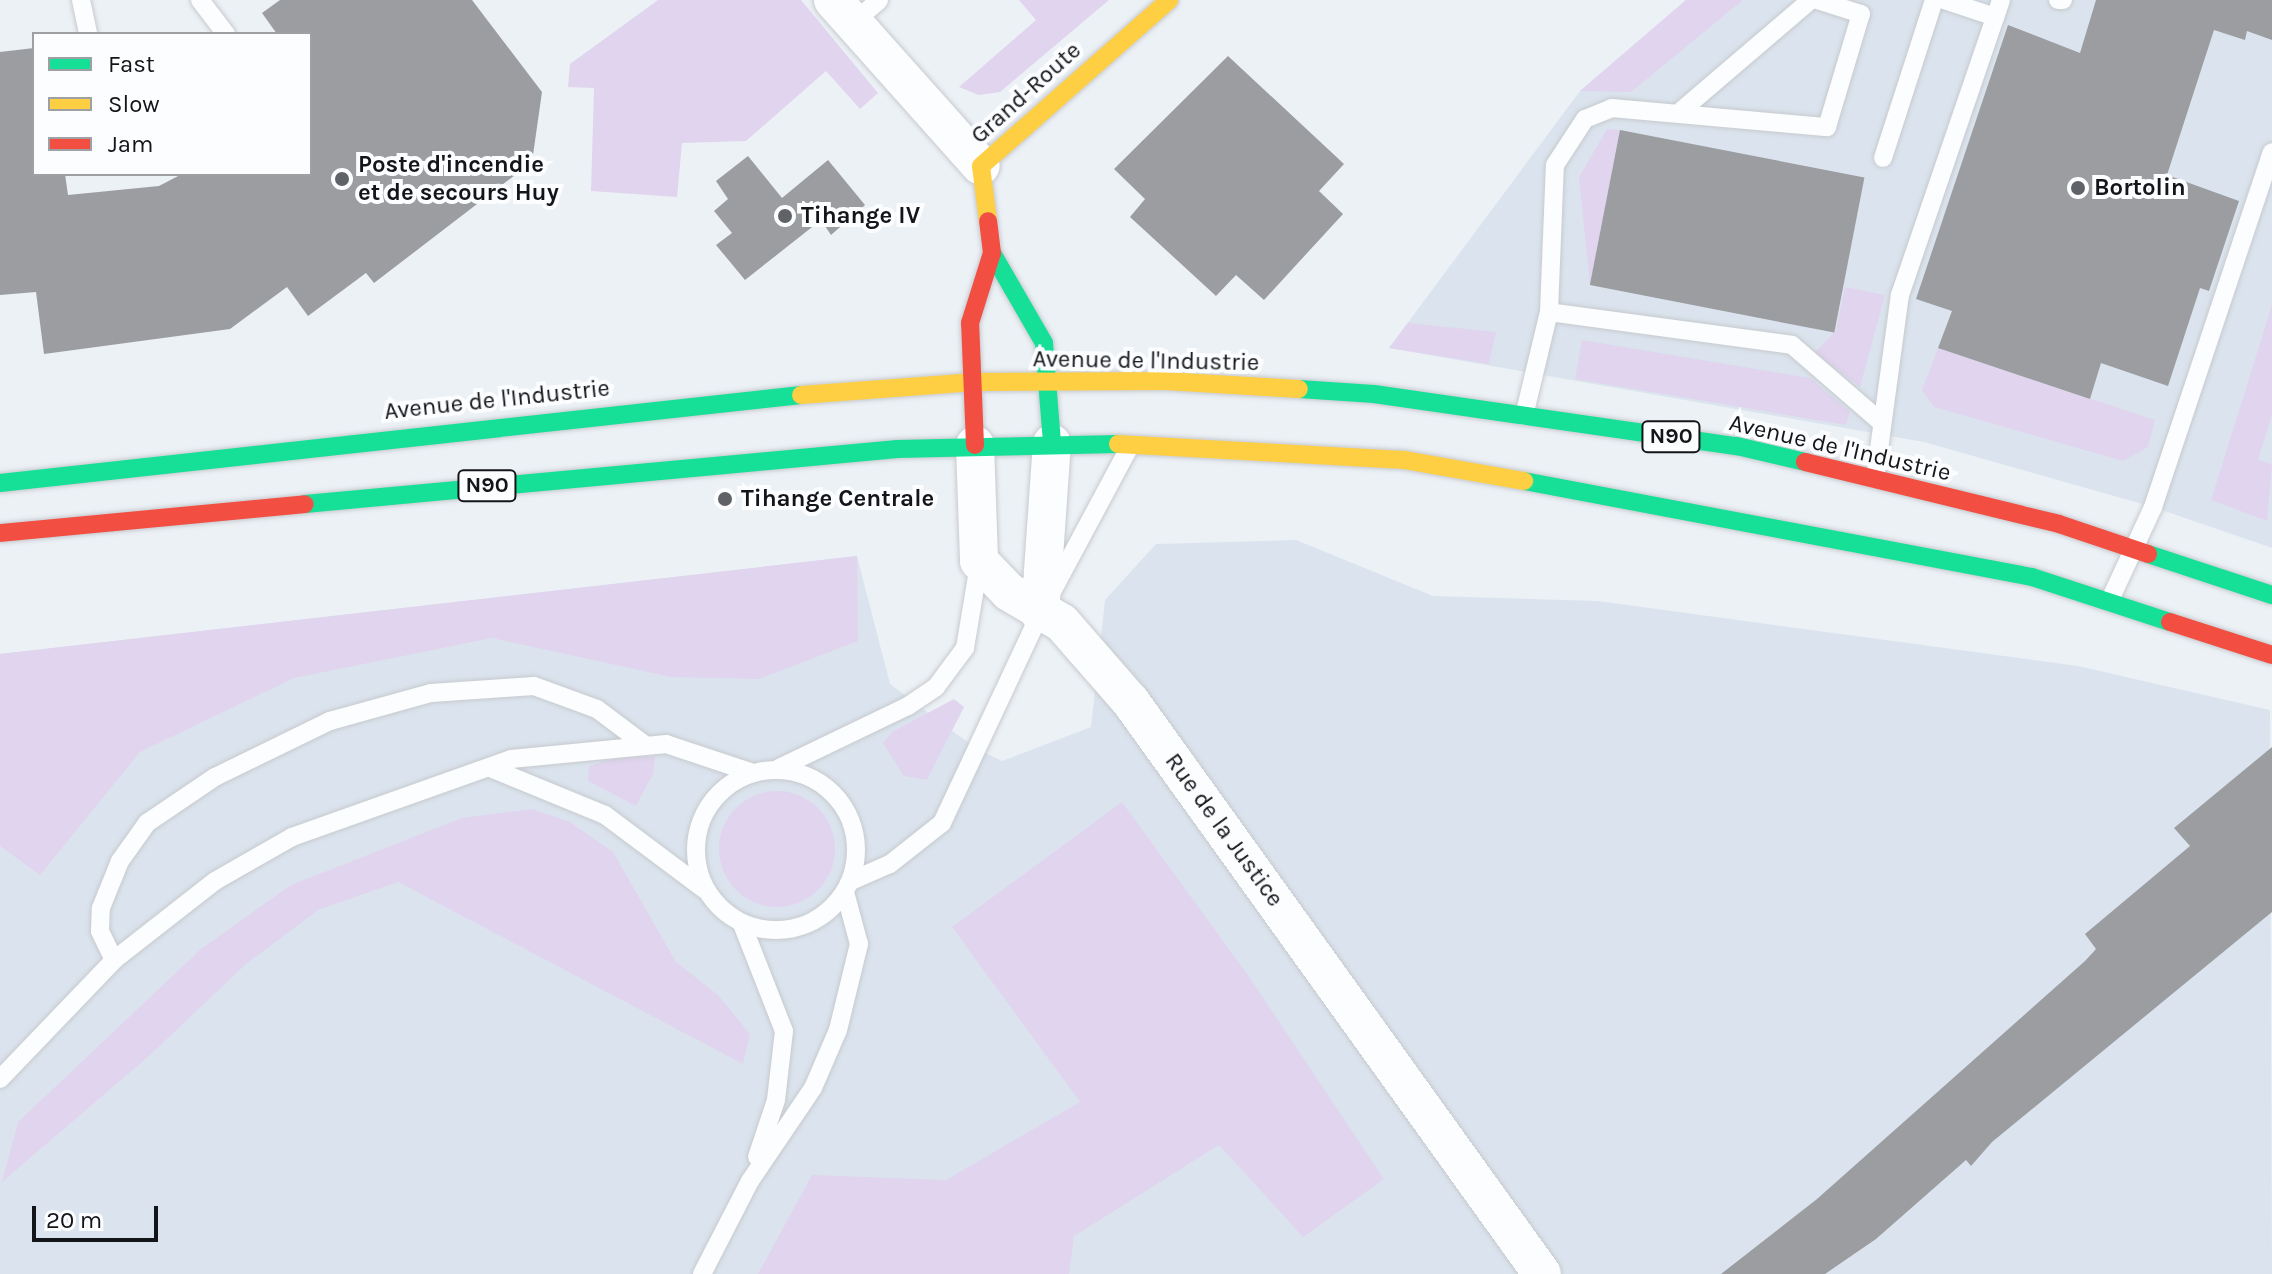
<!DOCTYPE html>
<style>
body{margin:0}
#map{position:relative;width:2272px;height:1274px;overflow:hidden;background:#ecf1f6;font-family:Karla,sans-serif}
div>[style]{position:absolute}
.built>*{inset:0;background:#dbe4ee}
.green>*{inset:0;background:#e0d4ee}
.round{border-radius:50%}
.building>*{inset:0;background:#9b9da1;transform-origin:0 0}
.roads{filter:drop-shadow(0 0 2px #c7cace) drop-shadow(0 0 2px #c7cace)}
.lane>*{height:18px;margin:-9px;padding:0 9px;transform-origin:9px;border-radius:9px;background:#fcfdfe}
.lane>.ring{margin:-9px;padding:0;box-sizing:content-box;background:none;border:18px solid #fcfdfe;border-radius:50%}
.street>*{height:38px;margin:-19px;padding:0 19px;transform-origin:19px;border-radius:19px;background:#fcfdfe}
.fast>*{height:18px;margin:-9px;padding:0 9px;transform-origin:9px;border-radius:9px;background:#16e098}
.slow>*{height:18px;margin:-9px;padding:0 9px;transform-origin:9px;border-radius:9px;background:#ffcf43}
.jam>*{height:18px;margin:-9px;padding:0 9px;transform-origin:9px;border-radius:9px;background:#f24e42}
.dots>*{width:22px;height:22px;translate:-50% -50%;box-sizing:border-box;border:4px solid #fcfdff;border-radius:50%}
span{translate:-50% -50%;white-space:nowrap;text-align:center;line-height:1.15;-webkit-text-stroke:8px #fcfdff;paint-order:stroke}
.shield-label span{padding:2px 6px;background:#fcfdff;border:2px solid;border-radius:6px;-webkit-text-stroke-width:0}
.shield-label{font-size:22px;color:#131518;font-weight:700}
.street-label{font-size:24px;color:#131518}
.poi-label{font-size:24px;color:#131518;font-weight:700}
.left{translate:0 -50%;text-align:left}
.legend{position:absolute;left:32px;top:32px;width:280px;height:144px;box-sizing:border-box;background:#fcfdff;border:2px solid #9fa0a3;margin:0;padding:10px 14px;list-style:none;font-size:24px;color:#131518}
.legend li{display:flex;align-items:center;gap:16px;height:40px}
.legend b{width:40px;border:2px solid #9fa0a3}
.scale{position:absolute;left:32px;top:1206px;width:126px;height:36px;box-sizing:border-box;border:4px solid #131518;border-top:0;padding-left:10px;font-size:24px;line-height:28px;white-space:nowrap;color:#131518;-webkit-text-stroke:6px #fcfdff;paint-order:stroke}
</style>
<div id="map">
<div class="built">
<i style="clip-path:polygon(1686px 0,2272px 0,2272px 548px,2153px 507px,1924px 442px,1389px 348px,1580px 91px)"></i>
<i style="clip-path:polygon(1296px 540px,1433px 596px,1598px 601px,2078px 666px,2270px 710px,2272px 1274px,0 1274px,0 654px,857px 556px,890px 684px,974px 747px,1002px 761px,1091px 727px,1105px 600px,1156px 544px)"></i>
</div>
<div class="green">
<i style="clip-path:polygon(658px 0,801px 0,878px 93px,860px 109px,826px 71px,746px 141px,682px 143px,677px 197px,591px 191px,594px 88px,568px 87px,570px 64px)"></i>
<i style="clip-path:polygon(1019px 0,1109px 0,1000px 92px,979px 95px,959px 87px,1036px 20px)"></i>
<i style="clip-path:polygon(1686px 0,1743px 0,1631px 92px,1580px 91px)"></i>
<i style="clip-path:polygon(1607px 129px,1620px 130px,1590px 285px,1579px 177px)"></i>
<i style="clip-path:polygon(1845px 287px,1885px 295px,1860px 387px,1815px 353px,1836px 330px)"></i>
<i style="clip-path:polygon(2272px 305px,2272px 415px,2258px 460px,2272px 464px,2267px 521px,2211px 500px)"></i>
<i style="clip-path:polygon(1408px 323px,1496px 332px,1489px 364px,1389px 348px)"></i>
<i style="clip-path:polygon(1582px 340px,1810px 378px,1850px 412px,1846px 425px,1575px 379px)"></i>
<i style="clip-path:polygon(1938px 348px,2155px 420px,2148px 447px,2123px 461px,1934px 407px,1922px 390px)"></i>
<i style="clip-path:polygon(857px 556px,858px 641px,759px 679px,671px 677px,492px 638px,294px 678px,140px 752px,40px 875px,0 846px,0 654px)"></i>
<i style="clip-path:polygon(954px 699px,964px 707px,927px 780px,904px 776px,883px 743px,892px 732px)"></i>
<i style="clip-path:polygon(620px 757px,655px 757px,653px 774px,636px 806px,588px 781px,589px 766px)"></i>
<i class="round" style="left:719px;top:791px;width:116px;height:116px"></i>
<i style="clip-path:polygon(1122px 802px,1250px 978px,1384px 1179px,1303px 1237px,1219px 1145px,1074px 1236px,1069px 1274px,758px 1274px,812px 1175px,946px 1180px,1080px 1102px,952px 927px)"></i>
<i style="clip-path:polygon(532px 809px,570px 822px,613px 852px,676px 962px,718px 995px,750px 1034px,743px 1064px,398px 882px,318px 910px,246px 964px,148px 1057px,2px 1182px,18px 1122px,201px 949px,291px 885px,462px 818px)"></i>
</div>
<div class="building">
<i style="clip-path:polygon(280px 0,472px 0,542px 92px,532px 162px,374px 283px,366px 273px,308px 316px,287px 287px,230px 329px,44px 354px,36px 292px,0 295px,0 52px,34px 48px,34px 174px,65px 174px,68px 195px,159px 186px,182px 174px,310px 174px,310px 34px,277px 34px,262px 13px)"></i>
<i style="clip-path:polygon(2096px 0,2272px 0,2272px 40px,2247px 31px,2245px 40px,2214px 30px,2167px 175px,2239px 201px,2209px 291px,2200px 288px,2168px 386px,2101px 363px,2090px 399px,1938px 348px,1952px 311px,1916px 299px,2008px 25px,2080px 53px)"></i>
<i style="clip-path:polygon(1228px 56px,1344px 164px,1319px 191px,1343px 214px,1264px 300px,1236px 275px,1216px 296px,1130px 217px,1145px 199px,1114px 169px)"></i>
<i style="left:1620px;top:130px;width:249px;height:158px;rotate:11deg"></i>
<i style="clip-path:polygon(748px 156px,782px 198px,828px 160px,865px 205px,831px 235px,821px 220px,745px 280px,716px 245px,732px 233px,714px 211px,728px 199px,716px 181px)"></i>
<i style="clip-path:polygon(2272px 747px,2272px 912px,1992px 1142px,1971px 1166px,1966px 1160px,1876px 1239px,1825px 1274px,1721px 1274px,1817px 1199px,2085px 961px,2096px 949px,2085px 934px,2190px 846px,2174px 828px)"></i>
</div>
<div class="roads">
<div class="lane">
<i style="left:81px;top:0;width:35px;rotate:78deg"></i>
<i style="left:200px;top:0;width:43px;rotate:52.6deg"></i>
<i style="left:1944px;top:0;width:54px;rotate:18.4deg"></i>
<i style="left:2058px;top:0;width:5px"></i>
<i style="left:854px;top:22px;width:33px;rotate:-41deg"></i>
<i style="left:1682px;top:110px;width:170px;rotate:-40.5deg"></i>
<i style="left:1883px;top:158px;width:166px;rotate:-72.1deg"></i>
<i style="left:1549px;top:312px;width:147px;rotate:-87.7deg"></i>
<i style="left:1555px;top:165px;width:55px;rotate:-56.9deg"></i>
<i style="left:1585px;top:119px;width:29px;rotate:-22deg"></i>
<i style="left:1612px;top:108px;width:216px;rotate:5.1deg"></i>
<i style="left:1827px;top:127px;width:118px;rotate:-73.3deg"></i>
<i style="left:1861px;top:14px;width:46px;rotate:-162.3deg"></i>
<i style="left:1524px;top:416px;width:107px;rotate:-76.5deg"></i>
<i style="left:1549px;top:312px;width:245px;rotate:7.7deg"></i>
<i style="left:1792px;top:345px;width:119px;rotate:40.9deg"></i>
<i style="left:1875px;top:479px;width:186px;rotate:-82.3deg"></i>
<i style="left:1900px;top:295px;width:312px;rotate:-71.1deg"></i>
<i style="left:2109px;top:602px;width:105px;rotate:-65.1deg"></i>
<i style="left:2153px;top:507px;width:374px;rotate:-71.5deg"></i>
<i style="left:779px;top:768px;width:143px;rotate:-25.7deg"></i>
<i style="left:908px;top:706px;width:34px;rotate:-34deg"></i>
<i style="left:936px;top:687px;width:49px;rotate:-53.4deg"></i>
<i style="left:965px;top:648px;width:85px;rotate:-80.5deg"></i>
<i style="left:493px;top:769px;width:121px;rotate:22.3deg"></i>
<i style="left:605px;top:815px;width:124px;rotate:36.8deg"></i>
<i class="ring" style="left:696px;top:770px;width:142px;height:142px"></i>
<i style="left:851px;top:881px;width:43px;rotate:-23.6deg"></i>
<i style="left:890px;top:864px;width:66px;rotate:-38.3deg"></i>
<i style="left:942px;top:823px;width:231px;rotate:-64.9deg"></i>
<i style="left:1040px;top:614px;width:188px;rotate:-61.8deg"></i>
<i style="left:742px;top:924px;width:115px;rotate:68.6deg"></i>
<i style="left:784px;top:1031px;width:69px;rotate:96.6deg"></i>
<i style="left:776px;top:1100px;width:60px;rotate:108.4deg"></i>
<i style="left:114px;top:960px;width:32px;rotate:-116deg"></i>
<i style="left:100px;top:931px;width:23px;rotate:-88deg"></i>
<i style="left:101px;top:908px;width:51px;rotate:-68deg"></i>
<i style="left:120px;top:861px;width:47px;rotate:-54.6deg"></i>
<i style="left:147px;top:823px;width:82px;rotate:-34.1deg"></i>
<i style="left:215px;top:777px;width:128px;rotate:-26deg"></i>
<i style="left:330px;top:721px;width:105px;rotate:-15.5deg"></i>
<i style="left:431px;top:693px;width:103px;rotate:-3.9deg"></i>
<i style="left:534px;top:686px;width:67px;rotate:20.1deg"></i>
<i style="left:597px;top:709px;width:60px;rotate:36.9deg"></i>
<i style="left:0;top:1079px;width:165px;rotate:-46.2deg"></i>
<i style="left:114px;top:960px;width:128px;rotate:-38deg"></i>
<i style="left:215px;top:881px;width:89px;rotate:-29.7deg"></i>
<i style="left:292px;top:837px;width:232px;rotate:-19.6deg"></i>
<i style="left:511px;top:759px;width:156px;rotate:-5.5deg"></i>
<i style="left:666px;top:744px;width:89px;rotate:18.4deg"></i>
<i style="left:702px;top:1274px;width:105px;rotate:-62.7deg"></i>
<i style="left:750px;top:1181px;width:112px;rotate:-55.9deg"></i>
<i style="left:813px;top:1088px;width:63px;rotate:-66.7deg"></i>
<i style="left:838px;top:1030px;width:89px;rotate:-76.3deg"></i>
<i style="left:859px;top:944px;width:54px;rotate:-105.1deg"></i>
</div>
<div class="street">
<i style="left:833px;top:0;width:222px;rotate:48.3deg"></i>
<i style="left:975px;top:445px;width:116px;rotate:88deg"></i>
<i style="left:979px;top:561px;width:43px;rotate:45.9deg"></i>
<i style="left:1009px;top:592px;width:61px;rotate:30.3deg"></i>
<i style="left:1062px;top:623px;width:105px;rotate:48.9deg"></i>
<i style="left:1131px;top:702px;width:704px;rotate:54.3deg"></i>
<i style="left:1040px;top:614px;width:171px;rotate:-86deg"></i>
</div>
<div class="fast">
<i style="left:992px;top:253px;width:104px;rotate:60deg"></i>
<i style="left:1044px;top:343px;width:100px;rotate:85.4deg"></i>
<i style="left:1299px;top:389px;width:75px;rotate:3.8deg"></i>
<i style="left:1374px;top:394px;width:367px;rotate:8.2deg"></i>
<i style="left:1737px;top:446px;width:70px;rotate:13.2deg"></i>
<i style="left:1524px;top:481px;width:517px;rotate:10.7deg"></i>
<i style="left:2032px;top:577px;width:145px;rotate:18.1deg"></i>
<i style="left:0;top:483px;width:806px;rotate:-6.27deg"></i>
<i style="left:305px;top:504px;width:595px;rotate:-5.31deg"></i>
<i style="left:897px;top:449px;width:221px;rotate:-1.3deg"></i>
<i style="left:2148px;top:554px;width:131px;rotate:18.3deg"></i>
</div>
<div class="slow">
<i style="left:988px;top:221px;width:55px;rotate:-97.3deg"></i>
<i style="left:981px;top:166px;width:251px;rotate:-41.4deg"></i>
<i style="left:801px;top:395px;width:171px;rotate:-4.3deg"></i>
<i style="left:972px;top:382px;width:193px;rotate:-0.3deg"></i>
<i style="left:1165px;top:381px;width:134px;rotate:3.4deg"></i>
<i style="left:1118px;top:444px;width:286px;rotate:3.2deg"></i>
<i style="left:1404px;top:460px;width:122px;rotate:9.9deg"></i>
</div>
<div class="jam">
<i style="left:975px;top:445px;width:122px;rotate:-92.3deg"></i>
<i style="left:970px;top:323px;width:73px;rotate:-72.6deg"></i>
<i style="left:992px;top:253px;width:32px;rotate:-97deg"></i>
<i style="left:1805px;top:462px;width:261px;rotate:13.7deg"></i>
<i style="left:2059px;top:524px;width:94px;rotate:18.6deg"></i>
<i style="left:0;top:533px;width:306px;rotate:-5.4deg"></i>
<i style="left:2170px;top:622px;width:107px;rotate:17.9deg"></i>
</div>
</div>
<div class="dots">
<i style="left:342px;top:179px;background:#5f6266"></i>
<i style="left:2078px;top:188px;background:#5f6266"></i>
<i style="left:785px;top:216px;background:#5f6266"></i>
<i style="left:725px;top:499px;background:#5f6266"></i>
</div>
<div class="shield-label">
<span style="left:1671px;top:437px">N90</span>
<span style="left:487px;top:486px">N90</span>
</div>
<div class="street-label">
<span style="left:1026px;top:93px;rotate:-42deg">Grand-Route</span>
<span style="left:1146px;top:361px;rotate:1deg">Avenue de l'Industrie</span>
<span style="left:497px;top:400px;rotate:-6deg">Avenue de l'Industrie</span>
<span style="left:1840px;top:448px;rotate:13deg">Avenue de l'Industrie</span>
<span style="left:1224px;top:830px;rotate:54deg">Rue de la Justice</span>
</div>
<div class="poi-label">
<span class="left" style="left:358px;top:179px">Poste d'incendie<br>et de secours Huy</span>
<span class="left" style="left:2094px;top:188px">Bortolin</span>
<span class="left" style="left:801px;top:216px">Tihange IV</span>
<span class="left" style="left:741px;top:499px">Tihange Centrale</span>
</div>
<ul class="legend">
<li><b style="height:10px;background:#16e098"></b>Fast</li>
<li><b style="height:10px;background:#ffcf43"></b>Slow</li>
<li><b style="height:10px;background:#f24e42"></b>Jam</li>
</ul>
<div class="scale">20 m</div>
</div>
